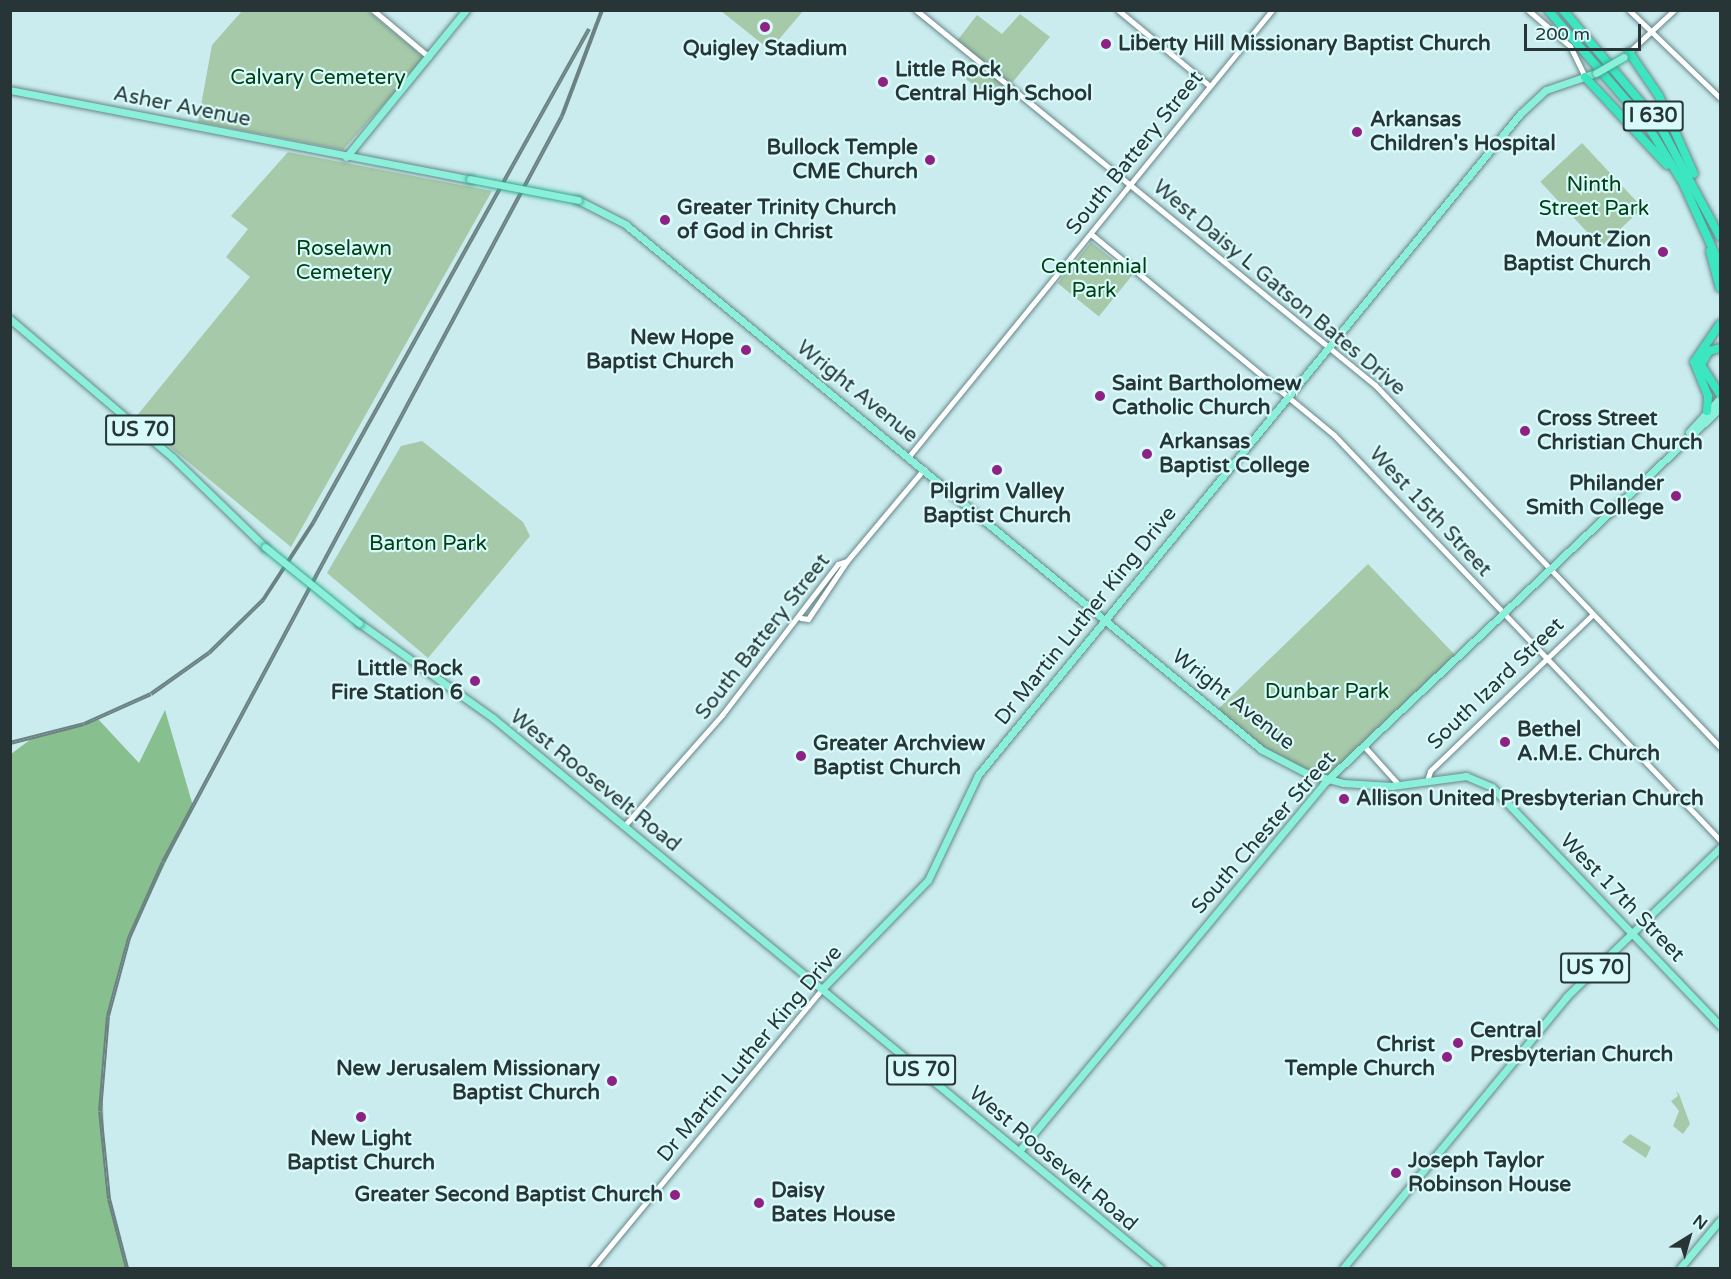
<!DOCTYPE html>
<style>
body{margin:0}
#map{position:relative;width:1731px;height:1279px;overflow:hidden;background:#caecee;font-family:"Varela Round",sans-serif}
div>[style]{position:absolute}
.green>*{inset:0;background:#a6c9a9;transform-origin:0 0}
.forest>*{inset:0;background:#88bf8e}
.roads{filter:drop-shadow(0 0 2px #678688) drop-shadow(0 0 2px #678688)}
.minor>*{height:5px;margin:-2.5px;padding:0 2.5px;transform-origin:2.5px;border-radius:2.5px;background:#fff}
.major>*{height:7px;margin:-3.5px;padding:0 3.5px;transform-origin:3.5px;border-radius:3.5px;background:#8af0da}
.highway>*{height:8px;margin:-4px;padding:0 4px;transform-origin:4px;border-radius:4px;background:#3ce6c1}
.rail>*{height:4px;margin-top:-2px;transform-origin:0;background:repeating-linear-gradient(90deg,#d8fafb 0 4.5px,#6b8182 0 9px);box-sizing:border-box;border-block:2px solid #6b8182}
.bridges{filter:drop-shadow(0 0 2px #35a890) drop-shadow(0 0 2px #35a890)}
.major-bridge>*{height:7px;margin:-3.5px;padding:0 3.5px;transform-origin:3.5px;border-radius:3.5px;background:#8af0da}
.dots>*{width:16px;height:16px;translate:-50% -50%;box-sizing:border-box;border:3px solid #d8fafb;border-radius:50%}
span{translate:-50% -50%;white-space:nowrap;text-align:center;line-height:1.15;-webkit-text-stroke:4.5px #d8fafb;paint-order:stroke}
.shield-label span{padding:2px 4px;background:#d8fafb;border:2px solid;border-radius:4px;-webkit-text-stroke-width:0}
.shield-label{font-size:20px;color:#283536;font-weight:700}
.poi-label{font-size:21px;color:#283536;font-weight:700}
.left{translate:0 -50%;text-align:left}
.right{translate:-100% -50%;text-align:right}
.park-label{font-size:21px;color:#004114}
.street-label{font-size:21px;color:#283536}
.frame{position:absolute;inset:0;border:12px solid #283536;pointer-events:none}
.north{position:absolute;left:1659px;top:1207px;width:60px;height:60px;-webkit-text-stroke:4px #d8fafb;paint-order:stroke;rotate:37deg;font-size:16px;font-weight:700;line-height:24px;text-align:center;color:#283536}
.north::after{content:'';display:block;margin:auto;width:21px;height:27px;background:#283536;clip-path:polygon(50% 0,100% 100%,50% 72%,0 100%)}
.scale{position:absolute;left:1524px;top:24px;width:117px;height:27px;box-sizing:border-box;border:3px solid #283536;border-top:0;padding-left:8px;font-size:18px;line-height:21px;white-space:nowrap;color:#283536;-webkit-text-stroke:4px #d8fafb;paint-order:stroke}
</style>
<div id="map">
<div class="green">
<i style="clip-path:polygon(242px 11px,368px 11px,425px 58px,343px 150px,198px 122px,212px 45px)"></i>
<i style="clip-path:polygon(721px 11px,803px 11px,770px 50px)"></i>
<i style="clip-path:polygon(1020px 14px,1050px 37px,1002px 95px,998px 92px,992px 100px,966px 79px,980px 62px,956px 42px,977px 15px,1002px 34px)"></i>
<i style="left:1582px;top:143px;width:89px;height:57px;rotate:47deg"></i>
<i style="clip-path:polygon(288px 152px,492px 191px,291px 547px,135px 418px,250px 277px,226px 257px,248px 229px,231px 216px)"></i>
<i style="left:1091px;top:242px;width:53px;height:53px;rotate:39deg"></i>
<i style="clip-path:polygon(422px 441px,523px 522px,530px 536px,428px 658px,327px 573px,401px 446px)"></i>
<i style="clip-path:polygon(1368px 564px,1456px 656px,1327px 780px,1265px 751px,1215px 712px)"></i>
<i style="clip-path:polygon(1676px 1091px,1679px 1094px,1690px 1124px,1683px 1134px,1673px 1126px,1679px 1111px,1671px 1101px,1678px 1096px)"></i>
<i style="clip-path:polygon(1630px 1134px,1651px 1147px,1646px 1158px,1622px 1142px)"></i>
</div>
<div class="forest">
<i style="clip-path:polygon(165px 710px,193px 806px,129px 938px,112px 998px,102px 1066px,105px 1176px,127px 1268px,11px 1268px,11px 754px,31px 739px,98px 719px,139px 763px)"></i>
</div>
<div class="roads">
<div class="minor">
<i style="left:373px;top:10px;width:73px;rotate:40deg"></i>
<i style="left:916px;top:10px;width:593px;rotate:39.25deg"></i>
<i style="left:1375px;top:385px;width:500px;rotate:46.38deg"></i>
<i style="left:1118px;top:10px;width:119px;rotate:39.6deg"></i>
<i style="left:1528px;top:10px;width:55px;rotate:40.6deg"></i>
<i style="left:1570px;top:46px;width:34px;rotate:64deg"></i>
<i style="left:1629px;top:10px;width:127px;rotate:44deg"></i>
<i style="left:1629px;top:52px;width:62px;rotate:-43deg"></i>
<i style="left:1091px;top:234px;width:315px;rotate:39.6deg"></i>
<i style="left:1334px;top:435px;width:559px;rotate:46.38deg"></i>
<i style="left:910px;top:455px;width:574px;rotate:-50.87deg"></i>
<i style="left:801px;top:618px;width:7px;rotate:8deg"></i>
<i style="left:808px;top:619px;width:70px;rotate:-56.1deg"></i>
<i style="left:1363px;top:745px;width:54px;rotate:48deg"></i>
<i style="left:1427px;top:781px;width:10px;rotate:-73deg"></i>
<i style="left:1430px;top:771px;width:226px;rotate:-43.9deg"></i>
<i style="left:625px;top:825px;width:147px;rotate:-48.6deg"></i>
<i style="left:722px;top:715px;width:190px;rotate:-52.5deg"></i>
<i style="left:838px;top:564px;width:9px;rotate:-18deg"></i>
<i style="left:847px;top:561px;width:120px;rotate:-50.1deg"></i>
<i style="left:592px;top:1268px;width:362px;rotate:-50.5deg"></i>
</div>
<div class="major">
<i style="left:10px;top:90px;width:469px;rotate:11deg"></i>
<i style="left:346px;top:157px;width:190px;rotate:-50.8deg"></i>
<i style="left:578px;top:200px;width:53px;rotate:27.1deg"></i>
<i style="left:625px;top:224px;width:826px;rotate:39.55deg"></i>
<i style="left:1262px;top:750px;width:50px;rotate:27.6deg"></i>
<i style="left:1306px;top:773px;width:38px;rotate:15deg"></i>
<i style="left:1343px;top:783px;width:49px;rotate:3.5deg"></i>
<i style="left:1392px;top:786px;width:75px;rotate:-7.7deg"></i>
<i style="left:1466px;top:776px;width:28px;rotate:23deg"></i>
<i style="left:1492px;top:787px;width:330px;rotate:46.3deg"></i>
<i style="left:10px;top:319px;width:213px;rotate:40.4deg"></i>
<i style="left:172px;top:457px;width:129px;rotate:44.1deg"></i>
<i style="left:1689px;top:432px;width:46px;rotate:-47.6deg"></i>
<i style="left:359px;top:623px;width:164px;rotate:35.3deg"></i>
<i style="left:493px;top:718px;width:865px;rotate:39.51deg"></i>
<i style="left:822px;top:989px;width:152px;rotate:-45.8deg"></i>
<i style="left:928px;top:880px;width:116px;rotate:-64.5deg"></i>
<i style="left:978px;top:775px;width:855px;rotate:-50.65deg"></i>
<i style="left:1520px;top:114px;width:35px;rotate:-43deg"></i>
<i style="left:1546px;top:90px;width:53px;rotate:-18.8deg"></i>
<i style="left:1019px;top:1151px;width:478px;rotate:-50.3deg"></i>
<i style="left:1324px;top:783px;width:545px;rotate:-43.44deg"></i>
<i style="left:1343px;top:1268px;width:351px;rotate:-50.5deg"></i>
<i style="left:1566px;top:997px;width:214px;rotate:-44.1deg"></i>
<i style="left:1680px;top:1268px;width:62px;rotate:-50.2deg"></i>
</div>
<div class="highway">
<i style="left:1548px;top:10px;width:150px;rotate:49.1deg"></i>
<i style="left:1646px;top:123px;width:70px;rotate:58.3deg"></i>
<i style="left:1683px;top:183px;width:90px;rotate:65.7deg"></i>
<i style="left:1563px;top:10px;width:149px;rotate:49.9deg"></i>
<i style="left:1659px;top:124px;width:128px;rotate:61.6deg"></i>
<i style="left:1629px;top:52px;width:53px;rotate:55.7deg"></i>
<i style="left:1659px;top:96px;width:85px;rotate:65.8deg"></i>
<i style="left:1585px;top:77px;width:120px;rotate:47deg"></i>
<i style="left:1710px;top:251px;width:38px;rotate:75deg"></i>
<i style="left:1720px;top:348px;width:11px;rotate:165deg"></i>
<i style="left:1709px;top:351px;width:16px;rotate:120deg"></i>
<i style="left:1701px;top:365px;width:35px;rotate:57deg"></i>
<i style="left:1707px;top:411px;width:15px;rotate:-86deg"></i>
<i style="left:1708px;top:396px;width:37px;rotate:-112deg"></i>
<i style="left:1694px;top:362px;width:46px;rotate:-55.6deg"></i>
</div>
</div>
<div class="rail">
<i style="left:10px;top:743px;width:76px;rotate:-14.4deg"></i>
<i style="left:84px;top:724px;width:73px;rotate:-24.1deg"></i>
<i style="left:151px;top:694px;width:71px;rotate:-35.3deg"></i>
<i style="left:209px;top:653px;width:76px;rotate:-44.5deg"></i>
<i style="left:263px;top:600px;width:92px;rotate:-57deg"></i>
<i style="left:313px;top:523px;width:566px;rotate:-60.81deg"></i>
<i style="left:127px;top:1268px;width:71px;rotate:-104.6deg"></i>
<i style="left:109px;top:1199px;width:88px;rotate:-95.8deg"></i>
<i style="left:100px;top:1111px;width:95px;rotate:-85.2deg"></i>
<i style="left:108px;top:1016px;width:81px;rotate:-74.9deg"></i>
<i style="left:129px;top:938px;width:83px;rotate:-65.9deg"></i>
<i style="left:163px;top:862px;width:846px;rotate:-61.86deg"></i>
<i style="left:562px;top:116px;width:113px;rotate:-69.3deg"></i>
</div>
<div class="bridges">
<div class="major-bridge">
<i style="left:1596px;top:73px;width:32px;rotate:-30deg"></i>
<i style="left:470px;top:179px;width:110px;rotate:11deg"></i>
<i style="left:265px;top:547px;width:121px;rotate:39deg"></i>
</div>
</div>
<div class="dots">
<i style="left:765px;top:27px;background:#8e2184"></i>
<i style="left:1106px;top:44px;background:#8e2184"></i>
<i style="left:883px;top:82px;background:#8e2184"></i>
<i style="left:1357px;top:132px;background:#8e2184"></i>
<i style="left:930px;top:160px;background:#8e2184"></i>
<i style="left:665px;top:220px;background:#8e2184"></i>
<i style="left:1663px;top:252px;background:#8e2184"></i>
<i style="left:746px;top:350px;background:#8e2184"></i>
<i style="left:1100px;top:396px;background:#8e2184"></i>
<i style="left:1525px;top:431px;background:#8e2184"></i>
<i style="left:1147px;top:454px;background:#8e2184"></i>
<i style="left:997px;top:470px;background:#8e2184"></i>
<i style="left:1676px;top:496px;background:#8e2184"></i>
<i style="left:475px;top:681px;background:#8e2184"></i>
<i style="left:1505px;top:742px;background:#8e2184"></i>
<i style="left:801px;top:756px;background:#8e2184"></i>
<i style="left:1344px;top:799px;background:#8e2184"></i>
<i style="left:1458px;top:1043px;background:#8e2184"></i>
<i style="left:1447px;top:1057px;background:#8e2184"></i>
<i style="left:612px;top:1081px;background:#8e2184"></i>
<i style="left:361px;top:1117px;background:#8e2184"></i>
<i style="left:1396px;top:1173px;background:#8e2184"></i>
<i style="left:675px;top:1195px;background:#8e2184"></i>
<i style="left:759px;top:1203px;background:#8e2184"></i>
</div>
<div class="shield-label">
<span style="left:1653px;top:116px">I 630</span>
<span style="left:140px;top:430px">US 70</span>
<span style="left:1595px;top:968px">US 70</span>
<span style="left:921px;top:1070px">US 70</span>
</div>
<div class="poi-label">
<span class="left" style="left:1118px;top:44px">Liberty Hill Missionary Baptist Church</span>
<span style="left:765px;top:49px">Quigley Stadium</span>
<span class="left" style="left:895px;top:82px">Little Rock<br>Central High School</span>
<span class="left" style="left:1370px;top:132px">Arkansas<br>Children's Hospital</span>
<span class="right" style="left:918px;top:160px">Bullock Temple<br>CME Church</span>
<span class="left" style="left:677px;top:220px">Greater Trinity Church<br>of God in Christ</span>
<span class="right" style="left:1651px;top:252px">Mount Zion<br>Baptist Church</span>
<span class="right" style="left:734px;top:350px">New Hope<br>Baptist Church</span>
<span class="left" style="left:1112px;top:396px">Saint Bartholomew<br>Catholic Church</span>
<span class="left" style="left:1537px;top:431px">Cross Street<br>Christian Church</span>
<span class="left" style="left:1159px;top:454px">Arkansas<br>Baptist College</span>
<span class="right" style="left:1664px;top:496px">Philander<br>Smith College</span>
<span style="left:997px;top:504px">Pilgrim Valley<br>Baptist Church</span>
<span class="right" style="left:463px;top:681px">Little Rock<br>Fire Station 6</span>
<span class="left" style="left:1517px;top:742px">Bethel<br>A.M.E. Church</span>
<span class="left" style="left:813px;top:756px">Greater Archview<br>Baptist Church</span>
<span class="left" style="left:1356px;top:799px">Allison United Presbyterian Church</span>
<span class="left" style="left:1470px;top:1043px">Central<br>Presbyterian Church</span>
<span class="right" style="left:1435px;top:1057px">Christ<br>Temple Church</span>
<span class="right" style="left:600px;top:1081px">New Jerusalem Missionary<br>Baptist Church</span>
<span style="left:361px;top:1151px">New Light<br>Baptist Church</span>
<span class="left" style="left:1408px;top:1173px">Joseph Taylor<br>Robinson House</span>
<span class="left" style="left:771px;top:1203px">Daisy<br>Bates House</span>
<span class="right" style="left:663px;top:1195px">Greater Second Baptist Church</span>
</div>
<div class="park-label">
<span style="left:318px;top:78px">Calvary Cemetery</span>
<span style="left:1594px;top:197px">Ninth<br>Street Park</span>
<span style="left:344px;top:261px">Roselawn<br>Cemetery</span>
<span style="left:1094px;top:279px">Centennial<br>Park</span>
<span style="left:428px;top:544px">Barton Park</span>
<span style="left:1327px;top:692px">Dunbar Park</span>
</div>
<div class="street-label">
<span style="left:182px;top:107px;rotate:11deg">Asher Avenue</span>
<span style="left:1135px;top:153px;rotate:-51deg">South Battery Street</span>
<span style="left:1279px;top:288px;rotate:40deg">West Daisy L Gatson Bates Drive</span>
<span style="left:857px;top:392px;rotate:39deg">Wright Avenue</span>
<span style="left:1430px;top:512px;rotate:47deg">West 15th Street</span>
<span style="left:1086px;top:616px;rotate:-51deg">Dr Martin Luther King Drive</span>
<span style="left:763px;top:637px;rotate:-52deg">South Battery Street</span>
<span style="left:1496px;top:684px;rotate:-44deg">South Izard Street</span>
<span style="left:1233px;top:700px;rotate:38deg">Wright Avenue</span>
<span style="left:595px;top:781px;rotate:39deg">West Roosevelt Road</span>
<span style="left:1264px;top:833px;rotate:-49deg">South Chester Street</span>
<span style="left:1622px;top:898px;rotate:46deg">West 17th Street</span>
<span style="left:750px;top:1054px;rotate:-50deg">Dr Martin Luther King Drive</span>
<span style="left:1053px;top:1159px;rotate:40deg">West Roosevelt Road</span>
</div>
<div class="frame"></div>
<div class="north">N</div>
<div class="scale">200 m</div>
</div>
